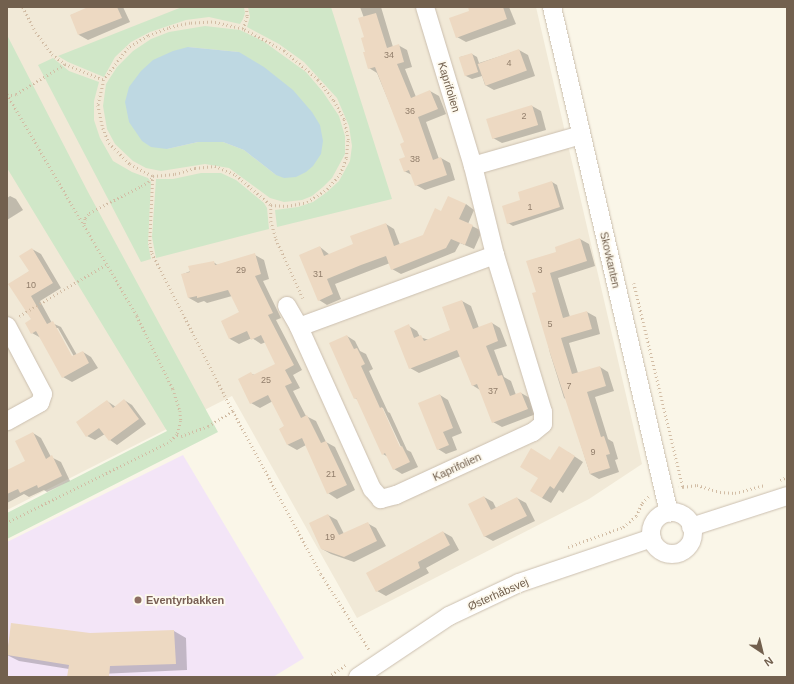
<!DOCTYPE html>
<meta charset="utf-8">
<style>
body{margin:0}
#map{position:relative;width:794px;height:684px;overflow:hidden;background:#faf6e8;font-family:Helvetica,sans-serif}
div>[style]{position:absolute}
.residential>*{inset:0;background:#f1e9d7}
.education>*{inset:0;background:#f3e5f7}
.green>*{inset:0;background:#d0e7c8}
.water>*{inset:0;background:#bed8e2}
.shadow>*{inset:0;background:#0003}
.building>*{inset:0;background:#edd9c2;transform-origin:0 0}
.path>*{height:2.5px;margin-top:-1.25px;transform-origin:0;background:repeating-linear-gradient(90deg,#d2bda5 0 1px,transparent 0 4px)}
.roads{filter:drop-shadow(0 0 1px #cbbfaf) drop-shadow(0 0 1px #cbbfaf)}
.minor>*{height:18px;margin:-9px;padding:0 9px;transform-origin:9px;border-radius:9px;background:#fff}
.minor>.ring{margin:-9px;padding:0;box-sizing:content-box;background:none;border:18px solid #fff;border-radius:50%}
.dots>*{width:11px;height:11px;translate:-50% -50%;box-sizing:border-box;border:2px solid #fdf9ee;border-radius:50%}
span{translate:-50% -50%;white-space:nowrap;text-align:center;line-height:1.15;-webkit-text-stroke:3.5px #fdf9ee;paint-order:stroke}
.number-label{font-size:9px;color:#917e6b}
.number-label span{-webkit-text-stroke-width:0}
.street-label{font-size:11px;color:#72604e}
.education-label{font-size:11px;color:#785e54;font-weight:700}
.left{translate:0 -50%;text-align:left}
.frame{position:absolute;inset:0;border:8px solid #72604e;pointer-events:none}
.north{position:absolute;left:742px;top:632px;width:40px;height:40px;-webkit-text-stroke:3px #fdf9ee;paint-order:stroke;rotate:145deg;font-size:11px;font-weight:700;line-height:16px;text-align:center;color:#72604e}
.north::after{content:'';display:block;margin:auto;width:14px;height:18px;background:#72604e;clip-path:polygon(50% 0,100% 100%,50% 72%,0 100%)}
</style>
<div id="map">
<div class="residential">
<i style="clip-path:polygon(7px 7px,536px 7px,642px 464px,589px 499px,357px 618px,232px 396px,7px 510px)"></i>
</div>
<div class="education">
<i style="clip-path:polygon(183px 455px,304px 658px,273px 677px,7px 677px,7px 542px)"></i>
</div>
<div class="green">
<i style="clip-path:polygon(182px 7px,244px 7px,245px 13px,243px 19px,240px 24px,209px 17px,186px 20px,150px 32px,131px 42px,115px 57px,104px 77px,68px 62px,58px 56px)"></i>
<i style="clip-path:polygon(248px 7px,331px 7px,392px 199px,277px 227px,275px 210px,298px 207px,313px 202px,327px 192px,339px 181px,350px 161px,352px 146px,349px 126px,337px 98px,304px 62px,279px 44px,247px 27px,250px 17px)"></i>
<i style="clip-path:polygon(evenodd,205px 26px,240px 30px,263px 41px,306px 72px,323px 92px,339px 116px,345px 136px,345px 154px,332px 178px,323px 187px,312px 196px,302px 200px,284px 202px,270px 198px,229px 168px,205px 164px,161px 171px,146px 168px,133px 161px,115px 144px,107px 129px,103px 106px,106px 84px,117px 67px,133px 51px,151px 39px,169px 32px,205px 26px,188px 47px,239px 52px,276px 175px,244px 150px,223px 142px,198px 142px,167px 149px,188px 47px)"></i>
<i style="clip-path:polygon(7px 35px,88px 192px,218px 432px,7px 539px,7px 513px,167px 431px,7px 168px)"></i>
<i style="clip-path:polygon(53px 58px,69px 71px,99px 82px,94px 101px,94px 120px,100px 138px,113px 161px,132px 172px,148px 178px,151px 182px,148px 244px,151px 259px,141px 262px,38px 65px)"></i>
<i style="clip-path:polygon(201px 173px,221px 173px,236px 180px,264px 203px,267px 208px,269px 229px,156px 258px,152px 237px,156px 179px,173px 179px)"></i>
</div>
<div class="water">
<i style="clip-path:polygon(188px 47px,239px 52px,264px 67px,293px 90px,312px 112px,320px 125px,323px 141px,321px 154px,313px 166px,306px 172px,296px 177px,284px 178px,276px 175px,244px 150px,223px 142px,198px 142px,167px 149px,151px 147px,142px 141px,129px 122px,125px 102px,129px 87px,141px 71px,153px 60px,173px 51px)"></i>
</div>
<div class="shadow">
<i style="clip-path:polygon(91px 7px,123px 7px,130px 22px,88px 40px,79px 35px,71px 15px)"></i>
<i style="clip-path:polygon(360px 7px,381px 7px,393px 47px,398px 45px,407px 50px,412px 67px,405px 69px,416px 97px,430px 91px,439px 96px,446px 114px,426px 122px,439px 159px,441px 158px,450px 163px,455px 180px,425px 190px,416px 185px,412px 175px,404px 171px,406px 143px,377px 73px,369px 68px,364px 18px)"></i>
<i style="clip-path:polygon(474px 7px,509px 7px,516px 24px,466px 42px,457px 37px)"></i>
<i style="clip-path:polygon(519px 50px,528px 55px,535px 76px,494px 90px,485px 85px,482px 76px,472px 79px,466px 76px,460px 57px,472px 54px,477px 57px,479px 63px)"></i>
<i style="clip-path:polygon(532px 106px,541px 111px,546px 130px,502px 143px,493px 138px)"></i>
<i style="clip-path:polygon(552px 182px,557px 185px,564px 209px,513px 226px,508px 223px,522px 201px)"></i>
<i style="clip-path:polygon(10px 196px,16px 199px,23px 210px,7px 220px,7px 198px)"></i>
<i style="clip-path:polygon(466px 204px,474px 210px,468px 224px,482px 231px,474px 249px,460px 243px,455px 252px,401px 274px,392px 269px,390px 263px,335px 284px,341px 299px,327px 305px,319px 300px,320px 247px,330px 255px,355px 244px,386px 224px,394px 229px,400px 245px,424px 236px,442px 212px)"></i>
<i style="clip-path:polygon(580px 239px,589px 244px,595px 266px,558px 278px,570px 317px,587px 312px,596px 317px,600px 334px,569px 343px,578px 373px,600px 367px,608px 372px,614px 391px,595px 397px,608px 439px,613px 442px,618px 459px,615px 460px,619px 472px,599px 479px,590px 474px,567px 400px,564px 398px,550px 353px,537px 292px,558px 252px)"></i>
<i style="clip-path:polygon(evenodd,32px 249px,41px 254px,61px 288px,40px 301px,52px 323px,61px 327px,77px 355px,83px 352px,91px 357px,98px 368px,72px 382px,63px 377px,41px 338px,32px 333px,32px 320px,10px 284px,30px 271px,32px 249px,55px 328px,58px 328px,76px 360px,74px 361px,55px 328px)"></i>
<i style="clip-path:polygon(255px 255px,264px 260px,269px 279px,263px 281px,281px 318px,276px 320px,302px 370px,293px 375px,300px 388px,293px 391px,306px 416px,316px 421px,326px 442px,335px 447px,355px 490px,337px 499px,328px 493px,306px 445px,297px 450px,288px 445px,280px 429px,285px 426px,273px 401px,260px 408px,251px 403px,251px 374px,255px 375px,277px 364px,266px 342px,261px 344px,252px 338px,239px 344px,230px 339px,222px 322px,240px 313px,232px 296px,207px 303px,204px 301px,198px 303px,189px 298px,183px 274px,213px 262px,218px 265px)"></i>
<i style="clip-path:polygon(462px 301px,471px 306px,479px 328px,492px 323px,500px 328px,507px 346px,494px 350px,504px 377px,511px 381px,516px 395px,521px 393px,530px 398px,536px 414px,502px 427px,493px 422px,480px 390px,472px 385px,461px 356px,419px 373px,410px 368px,409px 326px,417px 331px,420px 337px,429px 340px,451px 331px,443px 308px)"></i>
<i style="clip-path:polygon(evenodd,347px 336px,355px 341px,360px 351px,366px 354px,373px 369px,369px 371px,388px 412px,390px 413px,407px 450px,411px 452px,418px 467px,402px 474px,394px 469px,388px 457px,383px 454px,358px 400px,355px 398px,347px 336px,381px 408px,383px 408px,403px 451px,401px 452px,381px 408px)"></i>
<i style="clip-path:polygon(440px 395px,448px 400px,462px 433px,452px 437px,457px 450px,446px 454px,438px 449px)"></i>
<i style="clip-path:polygon(124px 400px,132px 405px,146px 424px,117px 445px,110px 440px,105px 434px,95px 440px,87px 436px,107px 401px,116px 407px)"></i>
<i style="clip-path:polygon(33px 433px,41px 438px,51px 457px,61px 462px,70px 481px,47px 492px,44px 490px,29px 497px,24px 494px,7px 503px,7px 471px,26px 462px)"></i>
<i style="clip-path:polygon(568px 452px,583px 462px,563px 493px,559px 490px,551px 503px,542px 498px,540px 478px,550px 461px)"></i>
<i style="clip-path:polygon(484px 497px,493px 502px,496px 508px,517px 498px,526px 503px,535px 521px,493px 541px,484px 536px)"></i>
<i style="clip-path:polygon(328px 515px,337px 520px,344px 534px,367px 523px,376px 528px,386px 546px,354px 562px,331px 554px,322px 549px)"></i>
<i style="clip-path:polygon(443px 532px,452px 537px,459px 550px,426px 568px,429px 573px,386px 596px,377px 591px)"></i>
<i style="clip-path:polygon(12px 624px,90px 634px,174px 631px,186px 638px,187px 670px,100px 674px,19px 661px,7px 655px)"></i>
</div>
<div class="building">
<i style="clip-path:polygon(88px 7px,117px 7px,122px 18px,78px 35px,70px 15px)"></i>
<i style="clip-path:polygon(468px 7px,503px 7px,507px 19px,456px 38px,449px 18px,469px 11px)"></i>
<i style="clip-path:polygon(376px 13px,387px 48px,399px 44px,404px 62px,397px 64px,411px 98px,430px 90px,438px 109px,418px 117px,433px 160px,441px 157px,447px 175px,415px 186px,409px 170px,404px 172px,399px 159px,405px 157px,400px 144px,404px 142px,375px 67px,368px 69px,363px 52px,365px 52px,361px 38px,364px 37px,358px 18px)"></i>
<i style="left:519px;top:49px;width:23px;height:44px;rotate:70deg"></i>
<i style="left:472px;top:53px;width:20px;height:14px;rotate:72deg"></i>
<i style="left:532px;top:105px;width:21px;height:48px;rotate:73deg"></i>
<i style="clip-path:polygon(552px 181px,560px 207px,507px 224px,502px 206px,520px 200px,518px 192px)"></i>
<i style="clip-path:polygon(448px 196px,466px 204px,459px 219px,473px 225px,465px 245px,451px 239px,446px 248px,391px 270px,386px 256px,361px 265px,327px 279px,333px 294px,318px 301px,299px 255px,320px 246px,324px 256px,353px 244px,350px 236px,386px 223px,394px 246px,423px 235px,435px 208px,441px 211px)"></i>
<i style="clip-path:polygon(580px 238px,587px 261px,550px 273px,563px 318px,587px 311px,592px 329px,561px 338px,572px 374px,600px 366px,606px 386px,587px 392px,601px 437px,604px 436px,610px 454px,606px 455px,610px 468px,590px 474px,550px 353px,532px 293px,536px 292px,526px 261px,556px 252px,555px 247px)"></i>
<i style="clip-path:polygon(32px 248px,53px 283px,31px 296px,47px 324px,53px 321px,72px 356px,83px 351px,89px 363px,62px 378px,36px 331px,31px 334px,25px 323px,31px 319px,8px 284px,29px 271px,19px 256px)"></i>
<i style="clip-path:polygon(255px 253px,261px 274px,255px 276px,273px 313px,268px 315px,294px 365px,285px 370px,292px 383px,285px 386px,301px 418px,307px 415px,321px 443px,326px 441px,347px 485px,327px 494px,302px 438px,287px 445px,279px 429px,284px 426px,268px 395px,250px 404px,238px 379px,251px 372px,253px 375px,275px 364px,261px 335px,251px 340px,247px 331px,229px 339px,221px 321px,239px 312px,228px 290px,197px 298px,197px 296px,188px 298px,181px 274px,190px 272px,188px 266px,214px 261px,215px 265px)"></i>
<i style="clip-path:polygon(462px 300px,473px 329px,492px 322px,498px 341px,486px 346px,498px 376px,502px 375px,510px 396px,521px 392px,528px 409px,492px 423px,477px 384px,472px 386px,457px 350px,409px 369px,394px 331px,409px 324px,414px 338px,421px 335px,424px 341px,450px 330px,442px 307px)"></i>
<i style="clip-path:polygon(347px 335px,354px 349px,357px 348px,365px 364px,361px 366px,380px 408px,382px 407px,400px 447px,402px 446px,410px 462px,393px 470px,385px 453px,382px 455px,356px 398px,354px 399px,329px 343px)"></i>
<i style="clip-path:polygon(440px 394px,453px 428px,443px 432px,449px 445px,437px 450px,418px 403px)"></i>
<i style="clip-path:polygon(124px 399px,139px 419px,109px 441px,99px 428px,86px 437px,76px 422px,107px 400px,113px 408px)"></i>
<i style="clip-path:polygon(33px 432px,46px 459px,52px 455px,62px 476px,38px 488px,37px 485px,20px 493px,18px 489px,7px 494px,7px 470px,25px 461px,15px 441px)"></i>
<i style="clip-path:polygon(559px 446px,575px 456px,554px 489px,550px 486px,542px 498px,530px 491px,538px 478px,520px 467px,531px 448px,550px 460px)"></i>
<i style="clip-path:polygon(484px 496px,491px 510px,517px 497px,527px 516px,484px 537px,468px 504px)"></i>
<i style="clip-path:polygon(328px 514px,339px 535px,368px 522px,377px 541px,344px 557px,321px 549px,309px 523px)"></i>
<i style="clip-path:polygon(443px 531px,450px 545px,418px 562px,420px 568px,376px 592px,366px 573px)"></i>
<i style="clip-path:polygon(11px 623px,90px 633px,174px 630px,176px 664px,110px 666px,109px 677px,67px 677px,69px 665px,7px 655px)"></i>
</div>
<div class="path">
<i style="left:23px;top:7px;width:28px;rotate:63deg"></i>
<i style="left:36px;top:32px;width:27px;rotate:54deg"></i>
<i style="left:52px;top:54px;width:16px;rotate:38deg"></i>
<i style="left:65px;top:64px;width:42px;rotate:22.3deg"></i>
<i style="left:104px;top:80px;width:26px;rotate:103deg"></i>
<i style="left:98px;top:105px;width:24px;rotate:78deg"></i>
<i style="left:103px;top:128px;width:16px;rotate:68deg"></i>
<i style="left:109px;top:143px;width:30px;rotate:45deg"></i>
<i style="left:130px;top:164px;width:26px;rotate:28deg"></i>
<i style="left:153px;top:176px;width:67px;rotate:92.6deg"></i>
<i style="left:150px;top:243px;width:10px;rotate:79deg"></i>
<i style="left:152px;top:253px;width:178px;rotate:62.9deg"></i>
<i style="left:233px;top:411px;width:185px;rotate:61.6deg"></i>
<i style="left:321px;top:574px;width:89px;rotate:57.4deg"></i>
<i style="left:243px;top:29px;width:14px;rotate:-73deg"></i>
<i style="left:247px;top:16px;width:9px;rotate:-96deg"></i>
<i style="left:7px;top:94px;width:257px;rotate:59.6deg"></i>
<i style="left:137px;top:316px;width:81px;rotate:63.7deg"></i>
<i style="left:173px;top:389px;width:23px;rotate:72deg"></i>
<i style="left:180px;top:411px;width:10px;rotate:84deg"></i>
<i style="left:181px;top:421px;width:15px;rotate:106deg"></i>
<i style="left:177px;top:435px;width:12px;rotate:138deg"></i>
<i style="left:168px;top:443px;width:180px;rotate:153.6deg"></i>
<i style="left:7px;top:96px;width:9px;rotate:-13deg"></i>
<i style="left:16px;top:94px;width:57px;rotate:-31.5deg"></i>
<i style="left:271px;top:205px;width:16px;rotate:90deg"></i>
<i style="left:271px;top:221px;width:19px;rotate:74deg"></i>
<i style="left:276px;top:239px;width:65px;rotate:65.4deg"></i>
<i style="left:84px;top:224px;width:6px;rotate:-81deg"></i>
<i style="left:85px;top:218px;width:6px;rotate:-51deg"></i>
<i style="left:89px;top:213px;width:59px;rotate:-27.4deg"></i>
<i style="left:141px;top:186px;width:8px;rotate:-30deg"></i>
<i style="left:148px;top:182px;width:8px;rotate:-50deg"></i>
<i style="left:153px;top:176px;width:22px;rotate:-5deg"></i>
<i style="left:175px;top:174px;width:21px;rotate:-17deg"></i>
<i style="left:195px;top:168px;width:20px;rotate:-6deg"></i>
<i style="left:215px;top:166px;width:23px;rotate:23deg"></i>
<i style="left:236px;top:175px;width:46px;rotate:40.6deg"></i>
<i style="left:271px;top:205px;width:16px;rotate:4deg"></i>
<i style="left:287px;top:206px;width:20px;rotate:-11deg"></i>
<i style="left:307px;top:202px;width:24px;rotate:-33deg"></i>
<i style="left:327px;top:189px;width:20px;rotate:-49deg"></i>
<i style="left:340px;top:174px;width:17px;rotate:-69deg"></i>
<i style="left:346px;top:158px;width:18px;rotate:-84deg"></i>
<i style="left:348px;top:140px;width:21px;rotate:-101deg"></i>
<i style="left:344px;top:119px;width:22px;rotate:-120deg"></i>
<i style="left:333px;top:100px;width:25px;rotate:-127deg"></i>
<i style="left:318px;top:80px;width:45px;rotate:-139.5deg"></i>
<i style="left:284px;top:51px;width:47px;rotate:-151.8deg"></i>
<i style="left:243px;top:29px;width:32px;rotate:-167deg"></i>
<i style="left:212px;top:22px;width:22px;rotate:177deg"></i>
<i style="left:190px;top:23px;width:23px;rotate:167deg"></i>
<i style="left:168px;top:28px;width:22px;rotate:158deg"></i>
<i style="left:148px;top:36px;width:23px;rotate:149deg"></i>
<i style="left:128px;top:48px;width:40px;rotate:127deg"></i>
<i style="left:634px;top:283px;width:210px;rotate:76.5deg"></i>
<i style="left:683px;top:487px;width:4px;rotate:166deg"></i>
<i style="left:19px;top:316px;width:102px;rotate:-30.6deg"></i>
<i style="left:177px;top:435px;width:4px;rotate:14deg"></i>
<i style="left:181px;top:436px;width:29px;rotate:-20deg"></i>
<i style="left:208px;top:426px;width:29px;rotate:-31deg"></i>
<i style="left:780px;top:480px;width:8px;rotate:-23deg"></i>
<i style="left:683px;top:487px;width:14px;rotate:-8deg"></i>
<i style="left:697px;top:485px;width:24px;rotate:17deg"></i>
<i style="left:720px;top:492px;width:15px;rotate:4deg"></i>
<i style="left:735px;top:493px;width:30px;rotate:-15deg"></i>
<i style="left:568px;top:547px;width:59px;rotate:-20deg"></i>
<i style="left:623px;top:527px;width:17px;rotate:-40deg"></i>
<i style="left:636px;top:516px;width:14px;rotate:-65deg"></i>
<i style="left:642px;top:503px;width:10px;rotate:-45deg"></i>
<i style="left:328px;top:677px;width:23px;rotate:-34deg"></i>
</div>
<div class="roads">
<div class="minor">
<i style="left:425px;top:7px;width:166px;rotate:73.2deg"></i>
<i style="left:473px;top:166px;width:92px;rotate:76.1deg"></i>
<i style="left:495px;top:255px;width:164px;rotate:73deg"></i>
<i style="left:543px;top:412px;width:12px;rotate:90deg"></i>
<i style="left:543px;top:424px;width:13px;rotate:141deg"></i>
<i style="left:533px;top:432px;width:151px;rotate:155.3deg"></i>
<i style="left:396px;top:495px;width:16px;rotate:165deg"></i>
<i style="left:381px;top:499px;width:13px;rotate:-132deg"></i>
<i style="left:372px;top:489px;width:178px;rotate:-114.3deg"></i>
<i style="left:299px;top:327px;width:209px;rotate:-20.2deg"></i>
<i style="left:552px;top:7px;width:519px;rotate:76.98deg"></i>
<i style="left:473px;top:166px;width:112px;rotate:-16deg"></i>
<i style="left:287px;top:306px;width:24px;rotate:60deg"></i>
<i style="left:7px;top:326px;width:77px;rotate:62.1deg"></i>
<i style="left:43px;top:394px;width:9px;rotate:108deg"></i>
<i style="left:40px;top:403px;width:38px;rotate:151deg"></i>
<i class="ring" style="left:651px;top:512px;width:24px;height:24px"></i>
<i style="left:691px;top:527px;width:101px;rotate:-17.9deg"></i>
<i style="left:358px;top:677px;width:110px;rotate:-33.8deg"></i>
<i style="left:449px;top:616px;width:77px;rotate:-25.2deg"></i>
<i style="left:519px;top:583px;width:140px;rotate:-18.7deg"></i>
</div>
</div>
<div class="dots">
<i style="left:138px;top:600px;background:#8d6e63"></i>
</div>
<div class="number-label">
<span style="left:389px;top:55px">34</span>
<span style="left:509px;top:63px">4</span>
<span style="left:410px;top:111px">36</span>
<span style="left:524px;top:116px">2</span>
<span style="left:415px;top:159px">38</span>
<span style="left:530px;top:207px">1</span>
<span style="left:241px;top:270px">29</span>
<span style="left:540px;top:270px">3</span>
<span style="left:318px;top:274px">31</span>
<span style="left:31px;top:285px">10</span>
<span style="left:550px;top:324px">5</span>
<span style="left:266px;top:380px">25</span>
<span style="left:569px;top:386px">7</span>
<span style="left:493px;top:391px">37</span>
<span style="left:593px;top:452px">9</span>
<span style="left:331px;top:474px">21</span>
<span style="left:330px;top:537px">19</span>
</div>
<div class="street-label">
<span style="left:449px;top:87px;rotate:73deg">Kaprifolien</span>
<span style="left:610px;top:260px;rotate:77deg">Skovkanten</span>
<span style="left:457px;top:467px;rotate:-25deg">Kaprifolien</span>
<span style="left:498px;top:594px;rotate:-24deg">Østerhåbsvej</span>
</div>
<div class="education-label">
<span class="left" style="left:146px;top:600px">Eventyrbakken</span>
</div>
<div class="frame"></div>
<div class="north">N</div>
</div>
